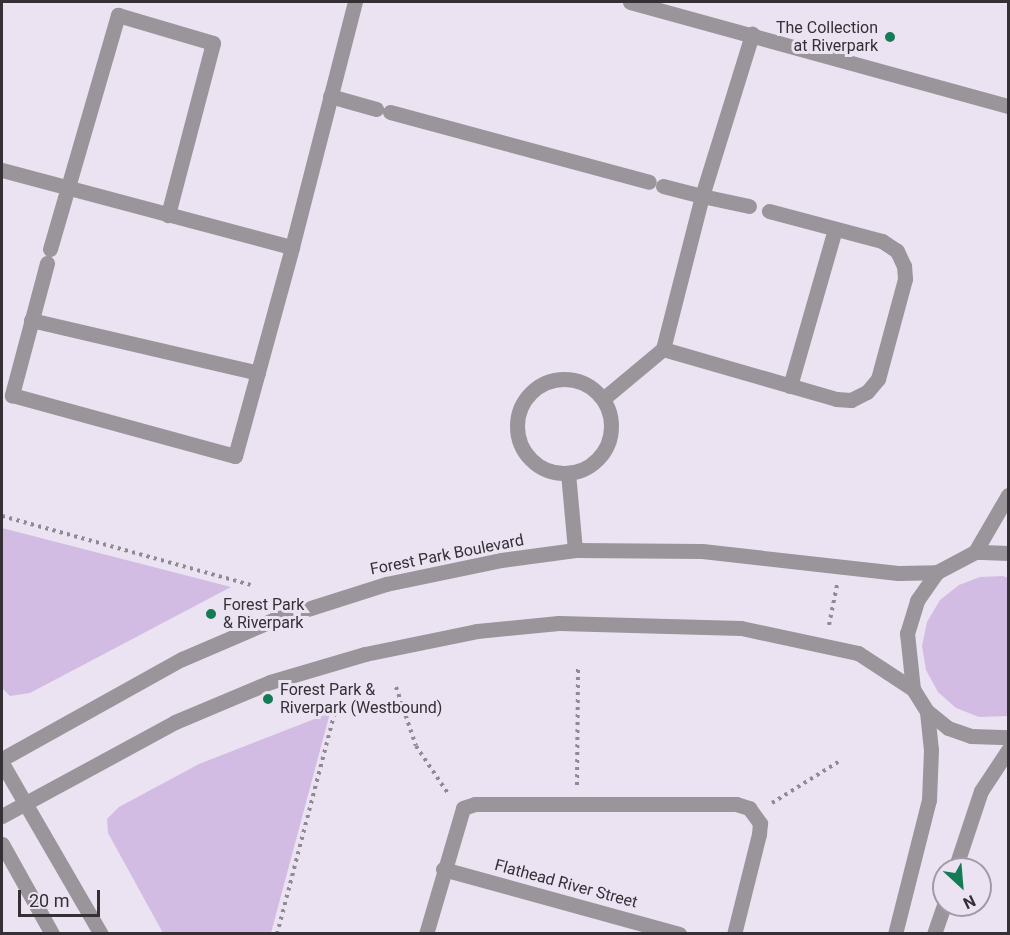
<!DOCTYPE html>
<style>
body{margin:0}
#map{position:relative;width:1010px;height:935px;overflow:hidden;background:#ebe3f1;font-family:Roboto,sans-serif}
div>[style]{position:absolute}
.green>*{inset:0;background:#d3bce3}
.path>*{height:4px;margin-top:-2px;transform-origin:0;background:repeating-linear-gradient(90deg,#908a94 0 3px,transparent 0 7.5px)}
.service>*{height:15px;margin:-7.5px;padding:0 7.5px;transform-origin:7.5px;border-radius:7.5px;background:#99959b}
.service>.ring{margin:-7.5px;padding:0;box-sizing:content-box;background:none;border:15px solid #99959b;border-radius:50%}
.minor>*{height:15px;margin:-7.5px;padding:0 7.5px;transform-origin:7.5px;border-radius:7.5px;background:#99959b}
.tertiary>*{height:15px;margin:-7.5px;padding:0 7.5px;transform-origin:7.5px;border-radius:7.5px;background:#99959b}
.dots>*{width:16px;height:16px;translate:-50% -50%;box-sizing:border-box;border:3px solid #ebe3f1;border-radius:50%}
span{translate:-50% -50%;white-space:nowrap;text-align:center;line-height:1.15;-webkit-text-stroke:6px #ebe3f1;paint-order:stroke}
.poi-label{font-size:16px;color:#343036}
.right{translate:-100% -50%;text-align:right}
.left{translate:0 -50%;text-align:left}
.street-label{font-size:16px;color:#343036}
.frame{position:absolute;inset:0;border:3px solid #343036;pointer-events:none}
.north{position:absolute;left:932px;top:857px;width:60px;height:60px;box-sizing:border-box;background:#ebe3f1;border:2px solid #a29ba6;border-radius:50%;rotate:154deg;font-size:16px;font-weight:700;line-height:24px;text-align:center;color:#343036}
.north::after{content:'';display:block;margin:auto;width:21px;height:27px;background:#157b55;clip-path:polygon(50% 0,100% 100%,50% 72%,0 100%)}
.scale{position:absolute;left:18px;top:890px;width:82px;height:27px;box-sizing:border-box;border:3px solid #343036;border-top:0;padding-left:8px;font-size:18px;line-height:21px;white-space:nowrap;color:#343036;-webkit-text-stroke:4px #ebe3f1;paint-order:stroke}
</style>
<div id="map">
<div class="green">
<i style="clip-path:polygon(2px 528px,231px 587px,30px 693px,10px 696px,2px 688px)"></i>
<i style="clip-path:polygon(1003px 576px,1008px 578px,1008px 716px,979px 717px,956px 708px,938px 692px,926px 670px,922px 646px,927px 622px,940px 600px,959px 585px,980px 577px)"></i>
<i style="clip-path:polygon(330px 713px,271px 933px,163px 933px,108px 833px,107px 819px,119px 807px,199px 764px)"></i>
</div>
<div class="path">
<i style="left:2px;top:516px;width:258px;rotate:15.5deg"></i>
<i style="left:829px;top:625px;width:41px;rotate:-78.7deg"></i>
<i style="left:396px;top:687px;width:62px;rotate:71.3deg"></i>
<i style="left:416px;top:746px;width:59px;rotate:56deg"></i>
<i style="left:577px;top:785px;width:119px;rotate:-89.5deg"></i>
<i style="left:772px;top:803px;width:78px;rotate:-31.8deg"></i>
<i style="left:277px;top:934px;width:239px;rotate:-75.4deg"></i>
</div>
<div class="service">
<i style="left:330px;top:96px;width:48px;rotate:15.8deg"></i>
<i style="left:390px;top:112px;width:268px;rotate:15.1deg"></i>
<i style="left:2px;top:170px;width:300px;rotate:14.9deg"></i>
<i style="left:292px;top:247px;width:253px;rotate:-75.6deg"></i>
<i style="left:663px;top:186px;width:40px;rotate:14.4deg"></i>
<i style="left:702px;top:196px;width:170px;rotate:-72.8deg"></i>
<i style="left:749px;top:206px;width:48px;rotate:-168deg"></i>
<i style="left:702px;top:196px;width:158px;rotate:104.3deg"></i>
<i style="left:663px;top:349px;width:180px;rotate:16.1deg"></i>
<i style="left:836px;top:399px;width:15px;rotate:4deg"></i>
<i style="left:851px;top:400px;width:18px;rotate:-27deg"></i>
<i style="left:867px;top:392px;width:17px;rotate:-50deg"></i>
<i style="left:878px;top:379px;width:104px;rotate:-74.9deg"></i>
<i style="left:905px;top:279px;width:13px;rotate:-94deg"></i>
<i style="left:904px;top:266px;width:17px;rotate:-115deg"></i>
<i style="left:897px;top:251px;width:18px;rotate:-146deg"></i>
<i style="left:882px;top:241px;width:117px;rotate:-165.1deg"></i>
<i style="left:50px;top:249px;width:244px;rotate:-73.8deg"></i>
<i style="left:118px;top:15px;width:99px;rotate:16.4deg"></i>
<i style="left:213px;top:43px;width:178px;rotate:104.7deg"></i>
<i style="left:47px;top:263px;width:137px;rotate:104.9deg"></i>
<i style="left:12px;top:395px;width:231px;rotate:15.3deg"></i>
<i style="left:235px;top:456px;width:217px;rotate:-74.7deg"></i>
<i style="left:31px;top:320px;width:233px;rotate:13.1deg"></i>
<i class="ring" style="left:517px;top:379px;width:79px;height:79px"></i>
<i style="left:790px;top:386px;width:163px;rotate:-74deg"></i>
<i style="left:603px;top:399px;width:78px;rotate:-39.8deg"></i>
<i style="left:568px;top:473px;width:77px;rotate:84.8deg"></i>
<i style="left:426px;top:934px;width:131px;rotate:-73.6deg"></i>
<i style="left:463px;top:808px;width:13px;rotate:-18deg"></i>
<i style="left:475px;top:804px;width:261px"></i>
<i style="left:736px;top:804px;width:14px;rotate:17deg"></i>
<i style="left:749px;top:808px;width:19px;rotate:54deg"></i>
<i style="left:760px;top:823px;width:11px;rotate:95deg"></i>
<i style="left:759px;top:834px;width:103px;rotate:104deg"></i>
</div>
<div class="minor">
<i style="left:630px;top:2px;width:392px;rotate:15.4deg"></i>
<i style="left:975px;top:552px;width:66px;rotate:-59.9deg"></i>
<i style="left:25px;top:803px;width:151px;rotate:59.9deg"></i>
<i style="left:2px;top:844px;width:103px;rotate:60.9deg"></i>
<i style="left:443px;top:869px;width:245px;rotate:15.4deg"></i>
<i style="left:955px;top:869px;width:82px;rotate:-71.6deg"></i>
<i style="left:981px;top:791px;width:49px;rotate:-56.6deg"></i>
<i style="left:895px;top:934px;width:138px;rotate:-75.8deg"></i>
<i style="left:929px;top:800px;width:50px;rotate:-87.7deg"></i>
<i style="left:931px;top:750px;width:39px;rotate:-96deg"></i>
<i style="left:934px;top:934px;width:31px;rotate:-71deg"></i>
</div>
<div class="tertiary">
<i style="left:1008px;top:553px;width:33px;rotate:-178deg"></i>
<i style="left:975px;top:552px;width:43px;rotate:152.2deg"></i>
<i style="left:937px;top:572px;width:35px;rotate:125deg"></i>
<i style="left:917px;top:601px;width:34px;rotate:107deg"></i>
<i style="left:907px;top:633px;width:56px;rotate:83.9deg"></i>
<i style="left:913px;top:689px;width:26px;rotate:58deg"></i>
<i style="left:927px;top:711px;width:27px;rotate:39deg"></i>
<i style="left:948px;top:728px;width:24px;rotate:19deg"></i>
<i style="left:971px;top:736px;width:37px;rotate:2deg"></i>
<i style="left:2px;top:759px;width:206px;rotate:-29.1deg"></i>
<i style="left:182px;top:659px;width:99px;rotate:-23.2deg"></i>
<i style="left:273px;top:620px;width:119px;rotate:-17.7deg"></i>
<i style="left:386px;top:584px;width:117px;rotate:-11.8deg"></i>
<i style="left:501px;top:560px;width:75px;rotate:-7.7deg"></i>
<i style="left:575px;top:550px;width:127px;rotate:0.5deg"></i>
<i style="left:702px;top:551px;width:197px;rotate:6.4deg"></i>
<i style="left:898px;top:573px;width:39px;rotate:-1deg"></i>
<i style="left:2px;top:763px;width:46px;rotate:60.1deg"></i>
<i style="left:2px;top:816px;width:197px;rotate:-28.5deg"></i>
<i style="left:175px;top:722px;width:103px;rotate:-22.8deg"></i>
<i style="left:270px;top:682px;width:99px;rotate:-16.4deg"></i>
<i style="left:365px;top:654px;width:114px;rotate:-11.6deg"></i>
<i style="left:477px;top:631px;width:82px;rotate:-5.6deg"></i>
<i style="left:559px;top:623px;width:182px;rotate:1.6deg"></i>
<i style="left:741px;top:628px;width:120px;rotate:12.1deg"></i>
<i style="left:858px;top:653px;width:66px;rotate:33.2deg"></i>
</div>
<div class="dots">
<i style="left:890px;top:37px;background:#157b55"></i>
<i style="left:211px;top:614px;background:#157b55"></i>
<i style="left:268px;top:699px;background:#157b55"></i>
</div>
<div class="poi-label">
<span class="right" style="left:878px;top:37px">The Collection<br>at Riverpark</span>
<span class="left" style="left:223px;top:614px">Forest Park<br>&amp; Riverpark</span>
<span class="left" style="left:280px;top:699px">Forest Park &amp;<br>Riverpark (Westbound)</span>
</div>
<div class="street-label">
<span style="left:447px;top:555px;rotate:-11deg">Forest Park Boulevard</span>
<span style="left:566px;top:884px;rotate:15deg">Flathead River Street</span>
</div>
<div class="frame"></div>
<div class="north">N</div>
<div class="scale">20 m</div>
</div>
